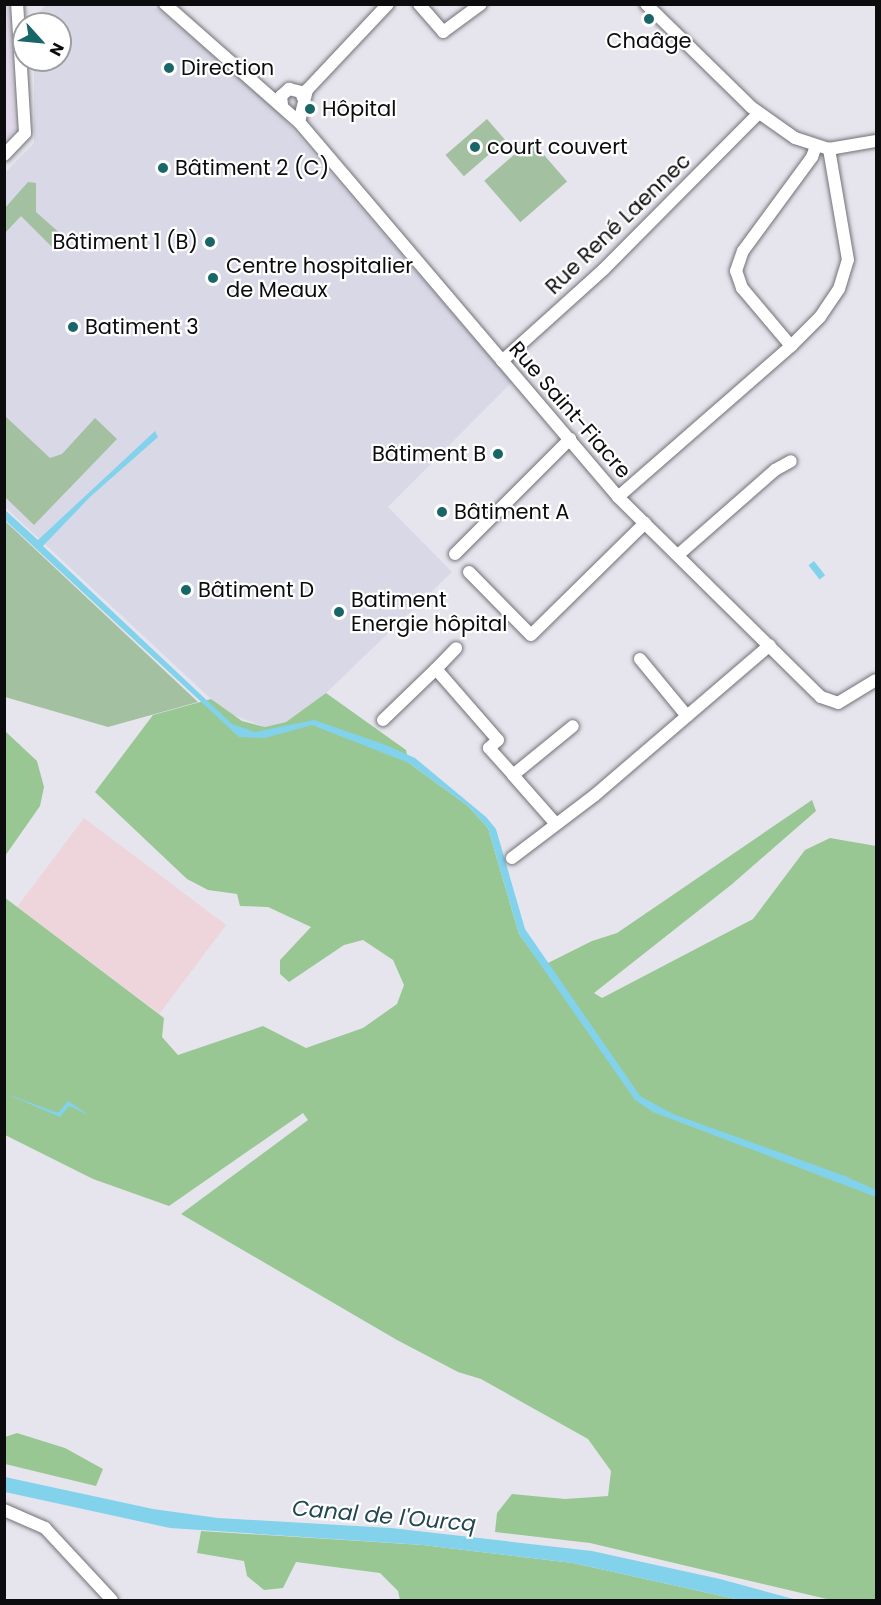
<!DOCTYPE html>
<meta charset="utf-8">
<style>
body{margin:0}
#map{position:relative;width:881px;height:1605px;overflow:hidden;background:#e6e5ed;font-family:Poppins,sans-serif}
div>[style]{position:absolute}
.built>*{inset:0;background:#d9d8e7}
.industrial>*{inset:0;background:#eed5dc;transform-origin:0 0}
.education>*{inset:0;background:#e3d7eb}
.green>*{inset:0;background:#a3c0a0;transform-origin:0 0}
.forest>*{inset:0;background:#99c794}
.water>*{inset:0;background:#82d2ec;transform-origin:0 0}
.roads{filter:drop-shadow(0 0 2px #717177) drop-shadow(0 0 2px #717177)}
.minor>*{height:12px;margin:-6px;padding:0 6px;transform-origin:6px;border-radius:6px;background:#fff}
.dots>*{width:16px;height:16px;translate:-50% -50%;box-sizing:border-box;border:3px solid #fff;border-radius:50%}
span{translate:-50% -50%;white-space:nowrap;text-align:center;line-height:1.15;-webkit-text-stroke:4.5px #fff;paint-order:stroke}
.poi-label{font-size:21px;color:#0c0c0e}
.left{translate:0 -50%;text-align:left}
.right{translate:-100% -50%;text-align:right}
.street-label{font-size:21px;color:#0c0c0e}
.water-label{font-size:22px;color:#224753;font-style:italic}
.frame{position:absolute;inset:0;border:6px solid #0c0c0e;pointer-events:none}
.north{position:absolute;left:12px;top:12px;width:60px;height:60px;box-sizing:border-box;background:#fff;border:2px solid #9e9e9f;border-radius:50%;rotate:117deg;font-size:16px;font-weight:700;line-height:24px;text-align:center;color:#0c0c0e}
.north::after{content:'';display:block;margin:auto;width:21px;height:27px;background:#186667;clip-path:polygon(50% 0,100% 100%,50% 72%,0 100%)}
</style>
<div id="map">
<div class="built">
<i style="clip-path:polygon(46px 5px,152px 5px,267px 100px,512px 382px,388px 507px,452px 572px,326px 693px,286px 722px,265px 727px,225px 712px,5px 507px,4px 174px,34px 143px,34px 60px,60px 60px,60px 24px,34px 24px,34px 17px)"></i>
</div>
<div class="industrial">
<i style="left:84px;top:818px;width:178px;height:111px;rotate:37deg"></i>
</div>
<div class="education">
<i style="clip-path:polygon(8px 4px,15px 130px,5px 140px,4px 5px)"></i>
</div>
<div class="green">
<i style="left:487px;top:119px;width:28px;height:55px;rotate:49deg"></i>
<i style="left:531px;top:140px;width:55px;height:62px;rotate:49deg"></i>
<i style="clip-path:polygon(28px 182px,36px 183px,36px 212px,63px 236px,52px 247px,21px 216px,5px 233px,5px 208px)"></i>
<i style="clip-path:polygon(5px 416px,50px 458px,62px 454px,95px 418px,117px 439px,34px 525px,5px 497px)"></i>
<i style="clip-path:polygon(4px 520px,198px 702px,108px 727px,5px 697px)"></i>
</div>
<div class="forest">
<i style="clip-path:polygon(326px 693px,406px 750px,409px 763px,468px 806px,488px 828px,519px 934px,542px 966px,592px 941px,617px 933px,812px 800px,816px 811px,731px 885px,594px 993px,602px 998px,753px 919px,805px 850px,830px 838px,876px 846px,876px 1600px,831px 1600px,590px 1543px,495px 1532px,497px 1513px,512px 1494px,565px 1499px,608px 1496px,611px 1471px,588px 1439px,481px 1379px,458px 1372px,397px 1340px,181px 1214px,308px 1120px,303px 1113px,169px 1206px,93px 1179px,5px 1135px,4px 897px,164px 1018px,162px 1037px,178px 1055px,263px 1026px,306px 1048px,363px 1028px,397px 1004px,404px 985px,393px 960px,363px 940px,344px 945px,289px 982px,280px 974px,280px 960px,311px 927px,268px 907px,240px 906px,237px 894px,208px 890px,187px 879px,95px 792px,153px 715px,211px 699px,242px 721px,265px 727px,286px 722px)"></i>
<i style="clip-path:polygon(5px 731px,37px 761px,44px 787px,40px 806px,5px 856px)"></i>
<i style="clip-path:polygon(17px 1433px,65px 1448px,103px 1469px,96px 1486px,5px 1464px,5px 1437px)"></i>
<i style="clip-path:polygon(201px 1531px,423px 1545px,573px 1563px,740px 1600px,400px 1600px,398px 1591px,380px 1573px,296px 1562px,283px 1588px,264px 1590px,247px 1576px,244px 1561px,197px 1553px)"></i>
</div>
<div class="water">
<i style="clip-path:polygon(155px 431px,158px 437px,90px 497px,43px 546px,232px 724px,255px 732px,314px 720px,386px 745px,415px 758px,486px 817px,496px 829px,525px 929px,640px 1096px,673px 1114px,845px 1176px,876px 1190px,876px 1197px,653px 1112px,635px 1100px,519px 934px,488px 828px,468px 806px,409px 763px,312px 725px,265px 738px,239px 737px,5px 520px,5px 510px,38px 540px)"></i>
<i style="left:814px;top:561px;width:18px;height:7px;rotate:52deg"></i>
<i style="clip-path:polygon(4px 1093px,58px 1113px,68px 1101px,89px 1115px,69px 1106px,60px 1117px)"></i>
<i style="clip-path:polygon(5px 1477px,153px 1509px,218px 1518px,391px 1528px,592px 1551px,720px 1579px,797px 1600px,740px 1600px,573px 1563px,423px 1545px,170px 1528px,5px 1492px)"></i>
</div>
<div class="roads">
<div class="minor">
<i style="left:165px;top:4px;width:179px;rotate:41.4deg"></i>
<i style="left:299px;top:122px;width:492px;rotate:49.6deg"></i>
<i style="left:618px;top:497px;width:285px;rotate:44.6deg"></i>
<i style="left:821px;top:697px;width:18px;rotate:19deg"></i>
<i style="left:838px;top:703px;width:44px;rotate:-31.2deg"></i>
<i style="left:419px;top:4px;width:37px;rotate:49deg"></i>
<i style="left:443px;top:32px;width:47px;rotate:-36.4deg"></i>
<i style="left:646px;top:4px;width:147px;rotate:44.4deg"></i>
<i style="left:751px;top:107px;width:54px;rotate:35.2deg"></i>
<i style="left:795px;top:138px;width:36px;rotate:18deg"></i>
<i style="left:829px;top:149px;width:48px;rotate:-9.7deg"></i>
<i style="left:282px;top:105px;width:9px;rotate:-96deg"></i>
<i style="left:281px;top:96px;width:11px;rotate:-41deg"></i>
<i style="left:289px;top:89px;width:12px;rotate:14deg"></i>
<i style="left:301px;top:92px;width:6px;rotate:72deg"></i>
<i style="left:299px;top:122px;width:33px;rotate:-76deg"></i>
<i style="left:307px;top:90px;width:118px;rotate:-46.7deg"></i>
<i style="left:4px;top:155px;width:30px;rotate:-46deg"></i>
<i style="left:25px;top:133px;width:129px;rotate:-93.5deg"></i>
<i style="left:791px;top:346px;width:76px;rotate:-130.2deg"></i>
<i style="left:742px;top:288px;width:18px;rotate:-109deg"></i>
<i style="left:736px;top:271px;width:21px;rotate:-71deg"></i>
<i style="left:743px;top:251px;width:117px;rotate:-53.7deg"></i>
<i style="left:812px;top:157px;width:12px;rotate:-70deg"></i>
<i style="left:502px;top:361px;width:137px;rotate:-42deg"></i>
<i style="left:604px;top:269px;width:220px;rotate:-45.2deg"></i>
<i style="left:618px;top:497px;width:230px;rotate:-41.1deg"></i>
<i style="left:791px;top:346px;width:41px;rotate:-45deg"></i>
<i style="left:820px;top:317px;width:34px;rotate:-56deg"></i>
<i style="left:839px;top:289px;width:30px;rotate:-73deg"></i>
<i style="left:848px;top:260px;width:113px;rotate:-99.7deg"></i>
<i style="left:455px;top:554px;width:163px;rotate:-45deg"></i>
<i style="left:678px;top:555px;width:129px;rotate:-41.2deg"></i>
<i style="left:775px;top:470px;width:18px;rotate:-29deg"></i>
<i style="left:469px;top:572px;width:88px;rotate:45.5deg"></i>
<i style="left:531px;top:635px;width:160px;rotate:-44.5deg"></i>
<i style="left:640px;top:659px;width:74px;rotate:50.5deg"></i>
<i style="left:436px;top:669px;width:29px;rotate:-46deg"></i>
<i style="left:383px;top:720px;width:74px;rotate:-43.9deg"></i>
<i style="left:436px;top:669px;width:94px;rotate:48.9deg"></i>
<i style="left:498px;top:740px;width:12px;rotate:138deg"></i>
<i style="left:489px;top:748px;width:36px;rotate:48deg"></i>
<i style="left:556px;top:824px;width:65px;rotate:-131.3deg"></i>
<i style="left:513px;top:775px;width:77px;rotate:-39.2deg"></i>
<i style="left:512px;top:858px;width:104px;rotate:-37.2deg"></i>
<i style="left:595px;top:795px;width:230px;rotate:-40.6deg"></i>
<i style="left:4px;top:1510px;width:45px;rotate:23.7deg"></i>
<i style="left:45px;top:1528px;width:98px;rotate:47.1deg"></i>
</div>
</div>
<div class="dots">
<i style="left:649px;top:19px;background:#186667"></i>
<i style="left:169px;top:68px;background:#186667"></i>
<i style="left:310px;top:109px;background:#186667"></i>
<i style="left:475px;top:147px;background:#186667"></i>
<i style="left:163px;top:168px;background:#186667"></i>
<i style="left:210px;top:242px;background:#186667"></i>
<i style="left:213px;top:278px;background:#186667"></i>
<i style="left:73px;top:327px;background:#186667"></i>
<i style="left:498px;top:454px;background:#186667"></i>
<i style="left:442px;top:512px;background:#186667"></i>
<i style="left:186px;top:590px;background:#186667"></i>
<i style="left:339px;top:612px;background:#186667"></i>
</div>
<div class="poi-label">
<span style="left:649px;top:41px">Chaâge</span>
<span class="left" style="left:181px;top:68px">Direction</span>
<span class="left" style="left:322px;top:109px">Hôpital</span>
<span class="left" style="left:487px;top:147px">court couvert</span>
<span class="left" style="left:175px;top:168px">Bâtiment 2 (C)</span>
<span class="right" style="left:198px;top:242px">Bâtiment 1 (B)</span>
<span class="left" style="left:226px;top:278px">Centre hospitalier<br>de Meaux</span>
<span class="left" style="left:85px;top:327px">Batiment 3</span>
<span class="right" style="left:486px;top:454px">Bâtiment B</span>
<span class="left" style="left:454px;top:512px">Bâtiment A</span>
<span class="left" style="left:198px;top:590px">Bâtiment D</span>
<span class="left" style="left:351px;top:612px">Batiment<br>Energie hôpital</span>
</div>
<div class="street-label">
<span style="left:618px;top:224px;rotate:-44deg">Rue René Laennec</span>
<span style="left:570px;top:410px;rotate:49deg">Rue Saint-Fiacre</span>
</div>
<div class="water-label">
<span style="left:384px;top:1516px;rotate:5deg">Canal de l'Ourcq</span>
</div>
<div class="frame"></div>
<div class="north">N</div>
</div>
